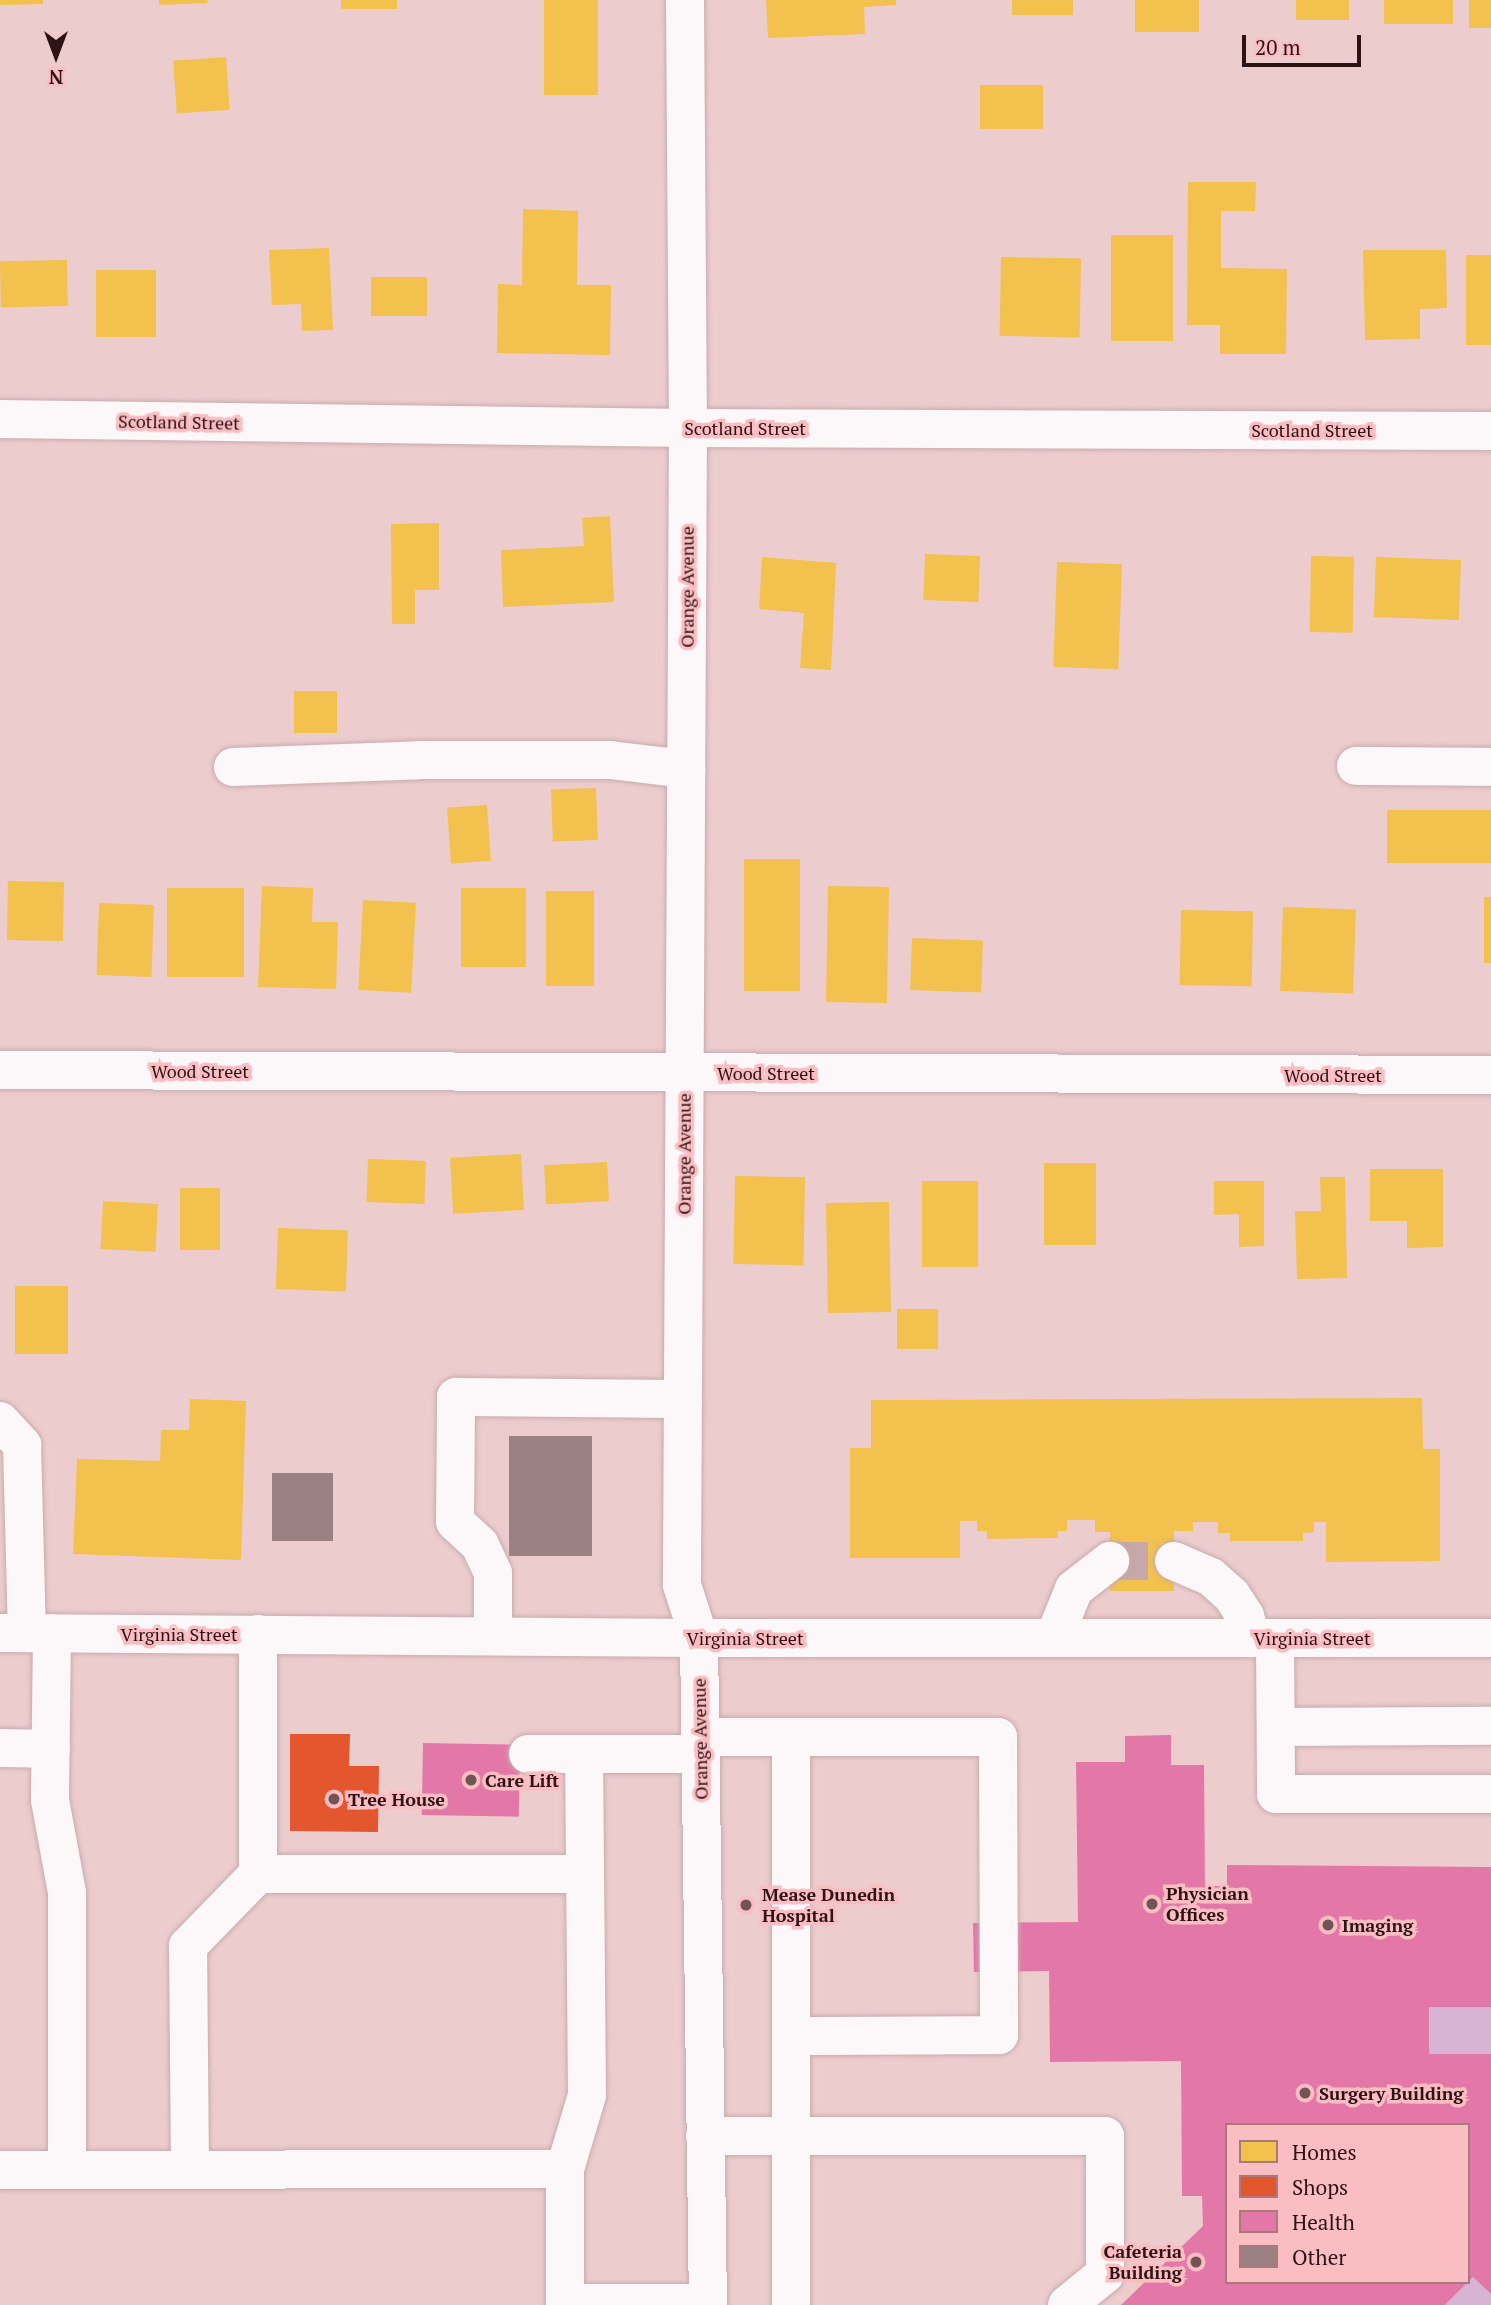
<!DOCTYPE html>
<style>
body{margin:0}
#map{position:relative;width:1491px;height:2305px;overflow:hidden;background:#edccce;font-family:"PT Serif",serif}
div>[style]{position:absolute}
.green>*{inset:0;background:#d7b4d3;transform-origin:0 0}
.homes>*{inset:0;background:#f2c14e;transform-origin:0 0}
.shops>*{inset:0;background:#e4572e}
.health>*{inset:0;background:#e377a8;transform-origin:0 0}
.building>*{inset:0;background:#9c8183;transform-origin:0 0}
.minor-tunnel>*{height:38px;margin-top:-19px;transform-origin:0;background:repeating-linear-gradient(90deg,#c7a7a9 0 38px,transparent 0 57px)}
.roads{filter:drop-shadow(0 0 2px #c8acae) drop-shadow(0 0 2px #c8acae)}
.minor>*{height:38px;margin:-19px;padding:0 19px;transform-origin:19px;border-radius:19px;background:#fcf7f8}
.dots>*{width:19px;height:19px;translate:-50% -50%;box-sizing:border-box;border:4px solid #fabec2;border-radius:50%}
span{translate:-50% -50%;white-space:nowrap;text-align:center;line-height:1.15;-webkit-text-stroke:7px #fabec2;paint-order:stroke}
.street-label{font-size:18px;color:#2d1316}
.poi-label{font-size:18px;color:#2d1316;font-weight:700}
.left{translate:0 -50%;text-align:left}
.right{translate:-100% -50%;text-align:right}
.legend{position:absolute;left:1225px;top:2123px;width:245px;height:161px;box-sizing:border-box;background:#fabec2;border:2px solid #a87a7d;margin:0;padding:9px 12px;list-style:none;font-size:21px;color:#2d1316}
.legend li{display:flex;align-items:center;gap:14px;height:35px}
.legend b{width:35px;border:2px solid #a87a7d}
.north{position:absolute;left:21px;top:21px;width:70px;height:70px;-webkit-text-stroke:5px #fabec2;paint-order:stroke;rotate:180deg;font-size:19px;font-weight:700;line-height:28px;text-align:center;color:#2d1316}
.north::after{content:'';display:block;margin:auto;width:24px;height:32px;background:#2d1316;clip-path:polygon(50% 0,100% 100%,50% 72%,0 100%)}
.scale{position:absolute;left:1242px;top:35px;width:119px;height:32px;box-sizing:border-box;border:4px solid #2d1316;border-top:0;padding-left:9px;font-size:21px;line-height:24px;white-space:nowrap;color:#2d1316;-webkit-text-stroke:5px #fabec2;paint-order:stroke}
</style>
<div id="map">
<div class="green">
<i style="left:1429px;top:2007px;width:62px;height:47px"></i>
<i style="clip-path:polygon(1473px 2277px,1491px 2294px,1491px 2305px,1445px 2305px)"></i>
</div>
<div class="homes">
<i style="clip-path:polygon(0 0,43px 0,43px 4px,0 5px)"></i>
<i style="clip-path:polygon(159px 0,207px 0,208px 3px,159px 5px)"></i>
<i style="left:341px;top:0;width:56px;height:9px"></i>
<i style="left:544px;top:0;width:54px;height:95px"></i>
<i style="clip-path:polygon(766px 0,896px 0,896px 5px,864px 7px,865px 34px,768px 38px)"></i>
<i style="left:1012px;top:0;width:61px;height:15px"></i>
<i style="left:1135px;top:0;width:64px;height:32px"></i>
<i style="left:1296px;top:0;width:53px;height:20px"></i>
<i style="left:1384px;top:0;width:69px;height:24px"></i>
<i style="left:1469px;top:0;width:22px;height:28px"></i>
<i style="left:226px;top:57px;width:53px;height:53px;rotate:86deg"></i>
<i style="left:980px;top:85px;width:63px;height:44px"></i>
<i style="clip-path:polygon(1188px 182px,1256px 182px,1255px 211px,1221px 211px,1221px 268px,1287px 269px,1286px 354px,1220px 354px,1220px 325px,1187px 325px)"></i>
<i style="clip-path:polygon(523px 209px,578px 211px,577px 285px,611px 285px,610px 355px,497px 353px,498px 284px,522px 285px)"></i>
<i style="left:1111px;top:235px;width:62px;height:106px"></i>
<i style="clip-path:polygon(329px 248px,333px 330px,302px 331px,301px 304px,272px 305px,269px 250px)"></i>
<i style="clip-path:polygon(1363px 250px,1446px 250px,1447px 308px,1420px 309px,1420px 339px,1365px 340px)"></i>
<i style="left:1466px;top:255px;width:25px;height:90px"></i>
<i style="left:1001px;top:257px;width:80px;height:79px;rotate:1deg"></i>
<i style="left:67px;top:260px;width:46px;height:67px;rotate:89deg"></i>
<i style="left:96px;top:270px;width:60px;height:67px"></i>
<i style="left:371px;top:277px;width:56px;height:39px"></i>
<i style="clip-path:polygon(610px 516px,614px 602px,503px 607px,501px 550px,584px 546px,582px 518px)"></i>
<i style="clip-path:polygon(439px 523px,439px 590px,415px 590px,415px 624px,392px 624px,391px 524px)"></i>
<i style="left:925px;top:554px;width:55px;height:46px;rotate:2deg"></i>
<i style="left:1311px;top:556px;width:43px;height:76px;rotate:1deg"></i>
<i style="clip-path:polygon(762px 557px,836px 563px,831px 670px,800px 668px,804px 613px,759px 609px)"></i>
<i style="left:1376px;top:557px;width:85px;height:60px;rotate:2deg"></i>
<i style="left:1057px;top:562px;width:65px;height:105px;rotate:2deg"></i>
<i style="left:294px;top:691px;width:43px;height:42px"></i>
<i style="left:596px;top:788px;width:52px;height:45px;rotate:88deg"></i>
<i style="left:487px;top:805px;width:56px;height:40px;rotate:86deg"></i>
<i style="left:1491px;top:810px;width:53px;height:104px;rotate:90deg"></i>
<i style="left:744px;top:859px;width:56px;height:132px"></i>
<i style="left:8px;top:881px;width:56px;height:59px;rotate:1deg"></i>
<i style="clip-path:polygon(262px 886px,313px 888px,312px 922px,338px 922px,336px 989px,258px 987px)"></i>
<i style="left:828px;top:886px;width:61px;height:116px;rotate:1deg"></i>
<i style="left:167px;top:888px;width:77px;height:89px"></i>
<i style="left:461px;top:888px;width:65px;height:79px"></i>
<i style="left:546px;top:891px;width:48px;height:95px"></i>
<i style="left:1484px;top:897px;width:7px;height:66px"></i>
<i style="left:363px;top:900px;width:53px;height:90px;rotate:3deg"></i>
<i style="left:99px;top:903px;width:55px;height:72px;rotate:2deg"></i>
<i style="left:1283px;top:907px;width:73px;height:84px;rotate:2deg"></i>
<i style="left:1181px;top:910px;width:72px;height:75px;rotate:1deg"></i>
<i style="left:912px;top:938px;width:71px;height:52px;rotate:2deg"></i>
<i style="left:521px;top:1154px;width:56px;height:71px;rotate:87deg"></i>
<i style="left:368px;top:1159px;width:58px;height:43px;rotate:2deg"></i>
<i style="left:607px;top:1162px;width:39px;height:63px;rotate:87deg"></i>
<i style="left:1044px;top:1163px;width:52px;height:82px"></i>
<i style="clip-path:polygon(1370px 1169px,1443px 1169px,1443px 1247px,1407px 1248px,1407px 1221px,1370px 1221px)"></i>
<i style="left:735px;top:1176px;width:70px;height:88px;rotate:1deg"></i>
<i style="clip-path:polygon(1320px 1177px,1345px 1177px,1347px 1278px,1297px 1279px,1295px 1211px,1321px 1211px)"></i>
<i style="left:922px;top:1181px;width:56px;height:86px"></i>
<i style="clip-path:polygon(1214px 1181px,1264px 1181px,1264px 1246px,1239px 1247px,1239px 1214px,1214px 1215px)"></i>
<i style="left:180px;top:1188px;width:40px;height:62px"></i>
<i style="left:103px;top:1201px;width:55px;height:48px;rotate:3deg"></i>
<i style="left:889px;top:1202px;width:110px;height:63px;rotate:89deg"></i>
<i style="left:278px;top:1228px;width:70px;height:61px;rotate:2deg"></i>
<i style="left:15px;top:1286px;width:53px;height:68px"></i>
<i style="left:897px;top:1309px;width:41px;height:40px"></i>
<i style="clip-path:polygon(1422px 1398px,1423px 1449px,1440px 1449px,1440px 1561px,1326px 1562px,1326px 1522px,1314px 1522px,1314px 1532px,1303px 1533px,1303px 1541px,1230px 1541px,1230px 1533px,1218px 1533px,1218px 1522px,1193px 1522px,1193px 1531px,1174px 1531px,1174px 1591px,1110px 1591px,1110px 1532px,1095px 1532px,1095px 1520px,1067px 1520px,1067px 1531px,1058px 1531px,1058px 1538px,987px 1539px,987px 1531px,977px 1531px,977px 1521px,960px 1521px,960px 1558px,850px 1558px,850px 1448px,871px 1448px,871px 1400px)"></i>
<i style="clip-path:polygon(190px 1399px,246px 1401px,241px 1560px,73px 1554px,77px 1459px,160px 1461px,161px 1430px,189px 1430px)"></i>
</div>
<div class="shops">
<i style="clip-path:polygon(290px 1734px,350px 1734px,349px 1766px,379px 1766px,378px 1832px,290px 1831px)"></i>
</div>
<div class="health">
<i style="clip-path:polygon(evenodd,1171px 1735px,1171px 1765px,1204px 1765px,1205px 1886px,1227px 1886px,1227px 1865px,1491px 1867px,1491px 2007px,1429px 2007px,1429px 2054px,1491px 2054px,1491px 2294px,1473px 2277px,1445px 2305px,1121px 2305px,1203px 2226px,1202px 2196px,1182px 2196px,1181px 2061px,1050px 2062px,1049px 1971px,974px 1972px,973px 1923px,1078px 1922px,1076px 1762px,1125px 1762px,1125px 1736px,1171px 1735px,1227px 2125px,1468px 2125px,1468px 2282px,1227px 2282px,1227px 2125px)"></i>
<i style="left:423px;top:1743px;width:97px;height:72px;rotate:1deg"></i>
</div>
<div class="building">
<i style="left:509px;top:1436px;width:83px;height:120px"></i>
<i style="left:272px;top:1473px;width:61px;height:68px"></i>
</div>
<div class="minor-tunnel">
<i style="left:1110px;top:1561px;width:64px"></i>
</div>
<div class="roads">
<div class="minor">
<i style="left:685px;top:0;width:428px;rotate:89.6deg"></i>
<i style="left:688px;top:428px;width:1157px;rotate:90.3deg"></i>
<i style="left:682px;top:1585px;width:56px;rotate:72.2deg"></i>
<i style="left:699px;top:1638px;width:667px;rotate:89.23deg"></i>
<i style="left:0;top:419px;width:688px;rotate:0.75deg"></i>
<i style="left:688px;top:428px;width:803px;rotate:0.21deg"></i>
<i style="left:1356px;top:766px;width:135px;rotate:0.4deg"></i>
<i style="left:233px;top:767px;width:187px;rotate:-2.1deg"></i>
<i style="left:420px;top:760px;width:190px"></i>
<i style="left:610px;top:760px;width:77px;rotate:6.8deg"></i>
<i style="left:0;top:1070px;width:1491px;rotate:0.19deg"></i>
<i style="left:0;top:1421px;width:33px;rotate:47deg"></i>
<i style="left:22px;top:1445px;width:188px;rotate:88.5deg"></i>
<i style="left:1174px;top:1561px;width:40px;rotate:23.4deg"></i>
<i style="left:1211px;top:1577px;width:28px;rotate:42deg"></i>
<i style="left:1232px;top:1596px;width:24px;rotate:57deg"></i>
<i style="left:1245px;top:1616px;width:23px;rotate:75deg"></i>
<i style="left:0;top:1633px;width:699px;rotate:0.41deg"></i>
<i style="left:699px;top:1638px;width:792px"></i>
<i style="left:52px;top:1633px;width:167px;rotate:90.7deg"></i>
<i style="left:50px;top:1800px;width:95px;rotate:79.6deg"></i>
<i style="left:67px;top:1893px;width:277px;rotate:90deg"></i>
<i style="left:493px;top:1636px;width:63px;rotate:-90deg"></i>
<i style="left:493px;top:1573px;width:31px;rotate:-115deg"></i>
<i style="left:480px;top:1545px;width:34px;rotate:-137deg"></i>
<i style="left:455px;top:1522px;width:125px;rotate:-89.5deg"></i>
<i style="left:456px;top:1397px;width:227px;rotate:0.5deg"></i>
<i style="left:1054px;top:1638px;width:53px;rotate:-67.8deg"></i>
<i style="left:1074px;top:1589px;width:46px;rotate:-37.9deg"></i>
<i style="left:1275px;top:1638px;width:156px;rotate:89.6deg"></i>
<i style="left:1276px;top:1794px;width:215px"></i>
<i style="left:1276px;top:1727px;width:215px;rotate:-0.3deg"></i>
<i style="left:700px;top:1737px;width:298px"></i>
<i style="left:998px;top:1737px;width:298px;rotate:89.8deg"></i>
<i style="left:999px;top:2035px;width:208px;rotate:179.7deg"></i>
<i style="left:791px;top:1737px;width:568px;rotate:90deg"></i>
<i style="left:0;top:1748px;width:51px;rotate:1.1deg"></i>
<i style="left:528px;top:1754px;width:173px"></i>
<i style="left:258px;top:1874px;width:327px"></i>
<i style="left:705px;top:2136px;width:400px"></i>
<i style="left:1105px;top:2136px;width:138px;rotate:90deg"></i>
<i style="left:1105px;top:2274px;width:49px;rotate:140.8deg"></i>
<i style="left:565px;top:2169px;width:77px;rotate:-73.4deg"></i>
<i style="left:587px;top:2095px;width:341px;rotate:-90.5deg"></i>
<i style="left:0;top:2170px;width:565px;rotate:-0.1deg"></i>
<i style="left:565px;top:2169px;width:136px;rotate:90deg"></i>
<i style="left:190px;top:2170px;width:224px;rotate:-90.5deg"></i>
<i style="left:188px;top:1946px;width:100px;rotate:-45.8deg"></i>
<i style="left:258px;top:1874px;width:240px;rotate:-90deg"></i>
<i style="left:565px;top:2303px;width:142px"></i>
</div>
</div>
<div class="dots">
<i style="left:471px;top:1780px;background:#705456"></i>
<i style="left:334px;top:1799px;background:#705456"></i>
<i style="left:1152px;top:1904px;background:#705456"></i>
<i style="left:746px;top:1905px;background:#705456"></i>
<i style="left:1328px;top:1925px;background:#705456"></i>
<i style="left:1305px;top:2093px;background:#705456"></i>
<i style="left:1196px;top:2262px;background:#705456"></i>
</div>
<div class="street-label">
<span style="left:179px;top:422px;rotate:1deg">Scotland Street</span>
<span style="left:745px;top:428px">Scotland Street</span>
<span style="left:1312px;top:430px">Scotland Street</span>
<span style="left:687px;top:587px;rotate:-90deg">Orange Avenue</span>
<span style="left:200px;top:1071px">Wood Street</span>
<span style="left:766px;top:1073px">Wood Street</span>
<span style="left:1333px;top:1075px">Wood Street</span>
<span style="left:684px;top:1154px;rotate:-90deg">Orange Avenue</span>
<span style="left:179px;top:1634px">Virginia Street</span>
<span style="left:745px;top:1638px">Virginia Street</span>
<span style="left:1312px;top:1638px">Virginia Street</span>
<span style="left:700px;top:1739px;rotate:-91deg">Orange Avenue</span>
</div>
<div class="poi-label">
<span class="left" style="left:485px;top:1780px">Care Lift</span>
<span class="left" style="left:348px;top:1799px">Tree House</span>
<span class="left" style="left:1166px;top:1904px">Physician<br>Offices</span>
<span class="left" style="left:762px;top:1905px">Mease Dunedin<br>Hospital</span>
<span class="left" style="left:1342px;top:1925px">Imaging</span>
<span class="left" style="left:1319px;top:2093px">Surgery Building</span>
<span class="right" style="left:1182px;top:2262px">Cafeteria<br>Building</span>
</div>
<ul class="legend">
<li><b style="height:19px;background:#f2c14e"></b>Homes</li>
<li><b style="height:19px;background:#e4572e"></b>Shops</li>
<li><b style="height:19px;background:#e377a8"></b>Health</li>
<li><b style="height:19px;background:#9c8183"></b>Other</li>
</ul>
<div class="north">N</div>
<div class="scale">20 m</div>
</div>
